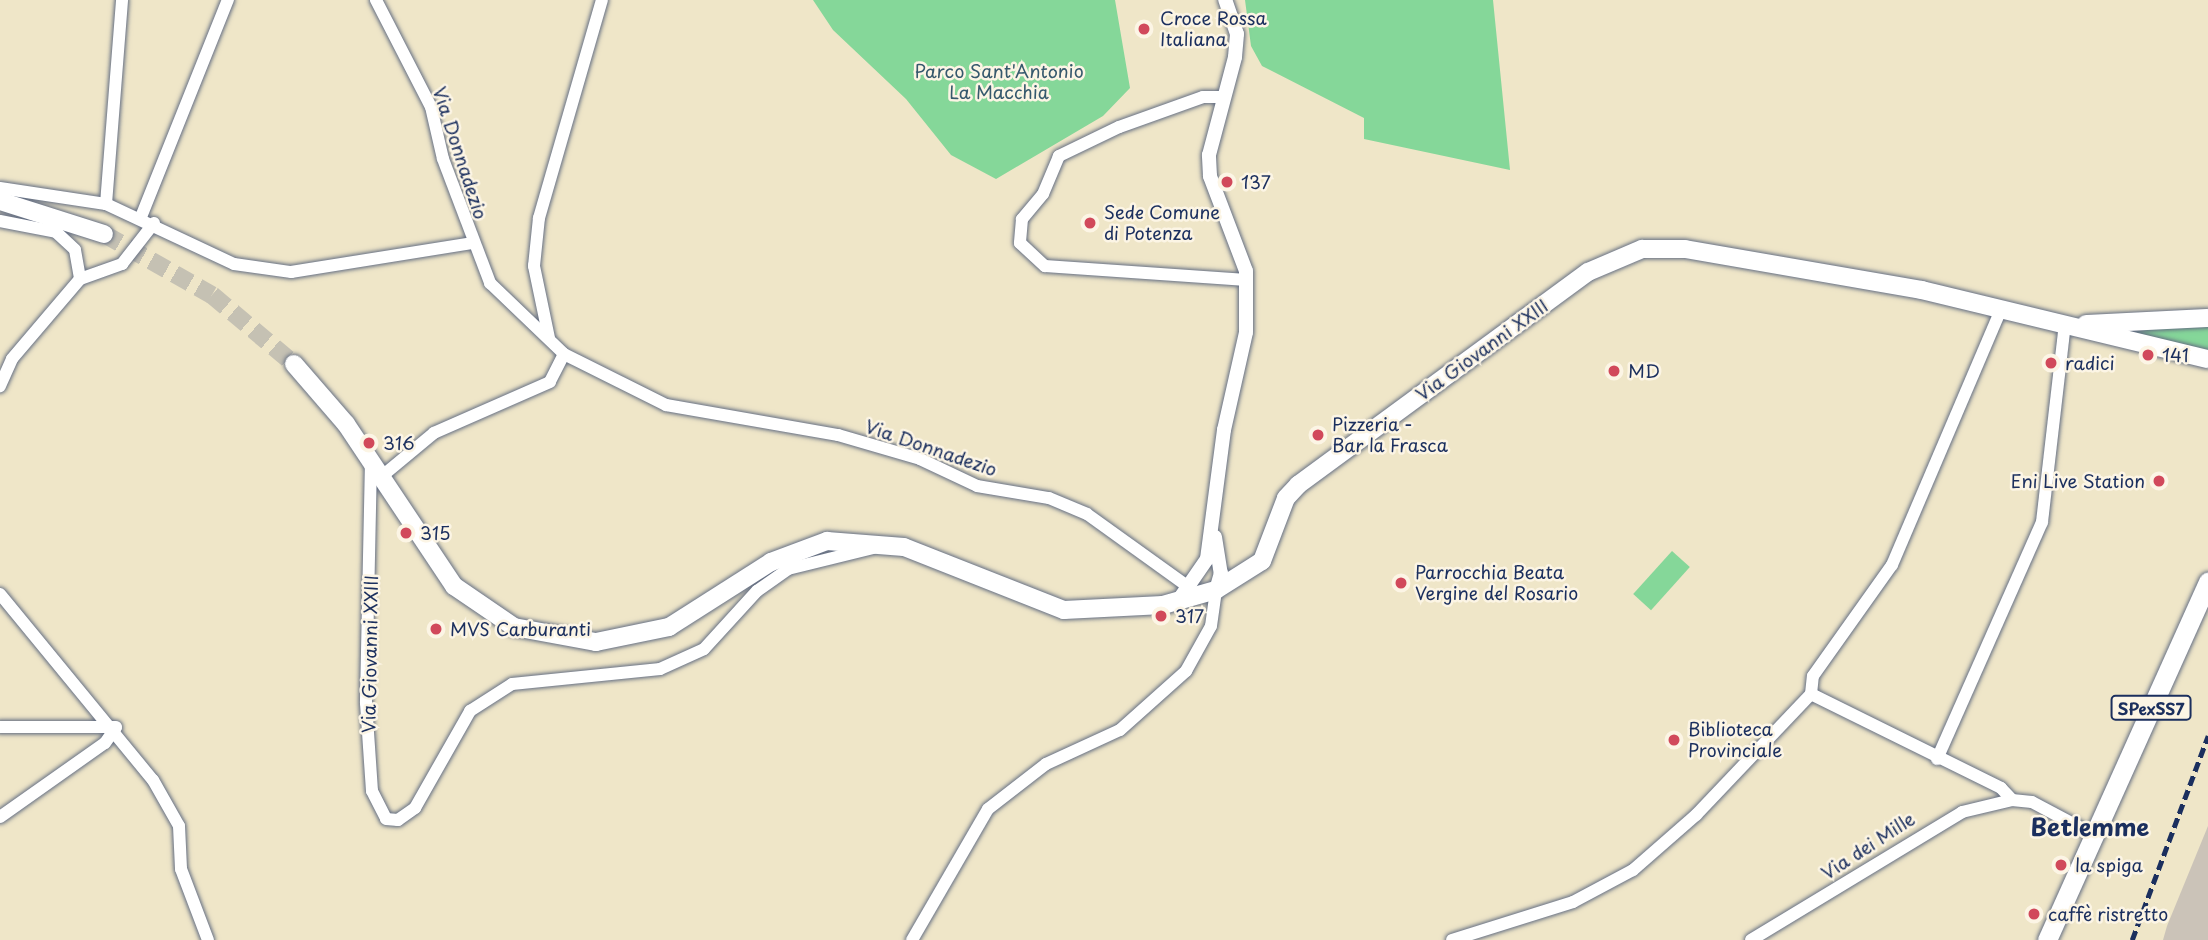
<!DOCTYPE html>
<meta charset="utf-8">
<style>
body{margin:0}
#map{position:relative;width:2208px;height:940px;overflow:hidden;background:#efe6c8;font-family:"Playpen Sans",sans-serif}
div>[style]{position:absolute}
.industrial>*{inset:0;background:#cbc3b8}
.green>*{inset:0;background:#85d799;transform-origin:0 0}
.secondary-tunnel>*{height:18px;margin-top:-9px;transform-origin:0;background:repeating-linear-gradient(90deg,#c5c1b3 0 18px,transparent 0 27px)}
.roads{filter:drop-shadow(0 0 2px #656f83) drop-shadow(0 0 2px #656f83)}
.minor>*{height:12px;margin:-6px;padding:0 6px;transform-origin:6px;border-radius:6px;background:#fff}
.tertiary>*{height:14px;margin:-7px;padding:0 7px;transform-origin:7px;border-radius:7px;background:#fff}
.secondary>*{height:18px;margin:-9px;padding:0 9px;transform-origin:9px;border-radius:9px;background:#fff}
.primary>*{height:19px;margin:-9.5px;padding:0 9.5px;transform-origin:9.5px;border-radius:9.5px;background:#fff}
.rail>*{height:4.5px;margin-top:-2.25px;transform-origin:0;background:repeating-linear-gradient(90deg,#1b2f5e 0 10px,transparent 0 15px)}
.dots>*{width:19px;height:19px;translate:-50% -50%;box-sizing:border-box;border:4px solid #fcf5e5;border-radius:50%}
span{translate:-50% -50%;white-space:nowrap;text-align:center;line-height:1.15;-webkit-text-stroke:5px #fcf5e5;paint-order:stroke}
.shield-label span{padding:2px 5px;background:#fcf5e5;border:2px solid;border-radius:5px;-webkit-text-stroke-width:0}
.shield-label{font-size:16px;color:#1b2f5e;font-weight:700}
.poi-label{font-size:18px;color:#1b2f5e}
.left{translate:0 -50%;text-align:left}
.right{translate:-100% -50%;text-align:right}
.park-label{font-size:18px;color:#36596d}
.street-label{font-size:18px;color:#1b2f5e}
.district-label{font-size:24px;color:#1b2f5e;font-weight:700}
</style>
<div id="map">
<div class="industrial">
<i style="clip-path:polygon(2208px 826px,2208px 940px,2163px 940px,2167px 926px)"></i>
</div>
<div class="green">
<i style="clip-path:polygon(813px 0,1115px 0,1130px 88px,1103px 116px,996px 179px,951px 155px,906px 99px,833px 30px)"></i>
<i style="clip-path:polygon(1245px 0,1493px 0,1510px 170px,1364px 139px,1364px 118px,1262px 66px,1251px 46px)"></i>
<i style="clip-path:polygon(2208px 324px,2208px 352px,2131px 334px,2134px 331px)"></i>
<i style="left:1672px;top:551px;width:24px;height:58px;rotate:42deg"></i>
</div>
<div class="secondary-tunnel">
<i style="left:104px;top:234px;width:124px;rotate:29.5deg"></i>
<i style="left:212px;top:295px;width:107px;rotate:40.1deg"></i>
</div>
<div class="roads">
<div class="minor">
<i style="left:376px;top:0;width:120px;rotate:62.8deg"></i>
<i style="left:431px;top:107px;width:53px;rotate:77deg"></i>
<i style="left:443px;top:159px;width:133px;rotate:69.2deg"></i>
<i style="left:490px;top:283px;width:103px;rotate:43.8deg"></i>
<i style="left:564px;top:354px;width:31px;rotate:117deg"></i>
<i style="left:550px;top:382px;width:127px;rotate:156.3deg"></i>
<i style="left:434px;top:433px;width:69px;rotate:140.3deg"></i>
<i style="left:1224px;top:97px;width:21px;rotate:180deg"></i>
<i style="left:1203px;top:97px;width:89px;rotate:160.3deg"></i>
<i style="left:1119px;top:127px;width:67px;rotate:154.2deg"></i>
<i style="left:1059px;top:156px;width:41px;rotate:112.8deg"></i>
<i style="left:1043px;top:194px;width:33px;rotate:130deg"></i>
<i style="left:1022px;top:219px;width:24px;rotate:95deg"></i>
<i style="left:1020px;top:243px;width:34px;rotate:43deg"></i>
<i style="left:1045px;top:266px;width:202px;rotate:4deg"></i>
<i style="left:0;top:188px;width:107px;rotate:8.6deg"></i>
<i style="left:106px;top:204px;width:141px;rotate:25.1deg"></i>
<i style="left:234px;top:264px;width:58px;rotate:8deg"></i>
<i style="left:291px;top:272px;width:183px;rotate:-9.1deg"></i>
<i style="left:106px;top:204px;width:205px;rotate:-85.5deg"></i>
<i style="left:141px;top:217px;width:234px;rotate:-68.2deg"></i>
<i style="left:0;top:221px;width:57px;rotate:11.1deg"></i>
<i style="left:56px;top:232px;width:26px;rotate:43deg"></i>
<i style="left:75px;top:250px;width:29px;rotate:80deg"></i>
<i style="left:80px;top:279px;width:105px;rotate:130.4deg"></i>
<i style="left:12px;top:359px;width:30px;rotate:114deg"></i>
<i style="left:80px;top:279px;width:45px;rotate:-19.7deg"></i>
<i style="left:122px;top:264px;width:52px;rotate:-52deg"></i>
<i style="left:549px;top:338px;width:74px;rotate:-101.8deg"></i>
<i style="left:534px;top:266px;width:48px;rotate:-84.1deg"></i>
<i style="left:539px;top:218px;width:227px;rotate:-73.9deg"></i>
<i style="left:564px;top:354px;width:114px;rotate:26.6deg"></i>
<i style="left:666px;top:405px;width:175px;rotate:9.9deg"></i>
<i style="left:838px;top:435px;width:85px;rotate:16.3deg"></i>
<i style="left:920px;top:459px;width:63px;rotate:25.3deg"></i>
<i style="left:977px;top:486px;width:73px;rotate:9.5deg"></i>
<i style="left:1049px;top:498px;width:41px;rotate:22.8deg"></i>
<i style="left:1087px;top:514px;width:127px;rotate:35.7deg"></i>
<i style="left:371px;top:461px;width:242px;rotate:91.2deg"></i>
<i style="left:366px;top:703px;width:88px;rotate:86.1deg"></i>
<i style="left:372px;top:791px;width:31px;rotate:63deg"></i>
<i style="left:386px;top:819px;width:12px;rotate:5deg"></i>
<i style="left:398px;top:820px;width:21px;rotate:-35deg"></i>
<i style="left:415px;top:808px;width:112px;rotate:-60.4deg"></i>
<i style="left:470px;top:711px;width:50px;rotate:-32.7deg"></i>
<i style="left:512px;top:684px;width:149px;rotate:-5.8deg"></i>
<i style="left:660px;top:669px;width:48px;rotate:-24.4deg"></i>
<i style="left:704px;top:649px;width:79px;rotate:-47.6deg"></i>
<i style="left:757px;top:591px;width:38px;rotate:-35deg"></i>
<i style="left:788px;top:569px;width:88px;rotate:-13.9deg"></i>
<i style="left:0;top:594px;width:241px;rotate:50.6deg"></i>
<i style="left:153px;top:780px;width:53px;rotate:60.5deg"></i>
<i style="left:179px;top:826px;width:43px;rotate:87.3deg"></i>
<i style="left:181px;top:869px;width:76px;rotate:69.2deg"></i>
<i style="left:1811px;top:694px;width:18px;rotate:-84deg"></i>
<i style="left:1813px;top:676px;width:136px;rotate:-54.6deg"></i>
<i style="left:1892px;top:565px;width:278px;rotate:-66.9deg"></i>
<i style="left:1811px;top:694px;width:212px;rotate:26.3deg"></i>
<i style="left:2001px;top:788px;width:16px;rotate:47deg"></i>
<i style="left:0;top:727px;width:116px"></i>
<i style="left:1937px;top:759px;width:259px;rotate:-66.1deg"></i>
<i style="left:2042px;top:522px;width:200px;rotate:-83.4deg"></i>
<i style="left:0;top:817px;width:128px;rotate:-35.2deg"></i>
<i style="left:105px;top:743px;width:19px;rotate:-55deg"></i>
<i style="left:912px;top:940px;width:151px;rotate:-59.9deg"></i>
<i style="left:988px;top:809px;width:73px;rotate:-37.8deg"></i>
<i style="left:1046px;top:764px;width:81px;rotate:-24.7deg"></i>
<i style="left:1120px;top:730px;width:89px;rotate:-41.8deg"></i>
<i style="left:1186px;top:671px;width:51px;rotate:-60.9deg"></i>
<i style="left:1211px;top:626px;width:36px;rotate:-82deg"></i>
<i style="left:1452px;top:940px;width:127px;rotate:-17.4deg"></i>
<i style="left:1573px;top:902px;width:68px;rotate:-28.1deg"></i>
<i style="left:1633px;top:870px;width:84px;rotate:-41.1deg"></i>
<i style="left:1696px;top:815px;width:167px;rotate:-46.5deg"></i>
<i style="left:1751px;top:940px;width:247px;rotate:-31.2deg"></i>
<i style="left:1962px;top:812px;width:51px;rotate:-13.5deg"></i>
<i style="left:2012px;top:800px;width:20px;rotate:6deg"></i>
<i style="left:2032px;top:802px;width:70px;rotate:28deg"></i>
</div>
<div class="tertiary">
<i style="left:1215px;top:537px;width:36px;rotate:81deg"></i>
<i style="left:1221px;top:573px;width:18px;rotate:106deg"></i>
<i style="left:1178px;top:601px;width:51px;rotate:-55.4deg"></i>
<i style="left:1207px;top:559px;width:130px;rotate:-82.5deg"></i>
<i style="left:1224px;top:430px;width:100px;rotate:-77.3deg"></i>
<i style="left:1246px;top:332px;width:61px;rotate:-90deg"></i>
<i style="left:1246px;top:271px;width:102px;rotate:-110.8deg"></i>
<i style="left:1210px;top:176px;width:21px;rotate:-93deg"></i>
<i style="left:1209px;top:155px;width:101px;rotate:-75.1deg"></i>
<i style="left:1235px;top:57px;width:23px;rotate:-85deg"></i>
<i style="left:1237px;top:34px;width:36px;rotate:-109deg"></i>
</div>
<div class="secondary">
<i style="left:0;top:201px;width:109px;rotate:17.6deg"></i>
<i style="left:2086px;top:324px;width:122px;rotate:-2.8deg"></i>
<i style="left:294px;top:364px;width:79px;rotate:49.1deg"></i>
<i style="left:346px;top:424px;width:195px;rotate:56.3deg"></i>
<i style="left:454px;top:586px;width:73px;rotate:34.3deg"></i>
<i style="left:514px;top:627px;width:83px;rotate:10.4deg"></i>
<i style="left:596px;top:642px;width:75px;rotate:-11.6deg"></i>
<i style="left:669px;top:627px;width:121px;rotate:-32.5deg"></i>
<i style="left:771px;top:562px;width:60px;rotate:-20.6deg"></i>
<i style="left:827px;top:541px;width:77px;rotate:4.5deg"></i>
<i style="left:904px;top:547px;width:172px;rotate:21.5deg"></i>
<i style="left:1064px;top:610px;width:99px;rotate:-2.9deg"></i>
<i style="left:1163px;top:605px;width:55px;rotate:-15.8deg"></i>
<i style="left:1216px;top:590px;width:54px;rotate:-32.2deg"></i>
<i style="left:1262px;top:561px;width:67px;rotate:-69.1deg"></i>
<i style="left:1286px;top:498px;width:18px;rotate:-47deg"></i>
<i style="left:1298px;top:485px;width:360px;rotate:-36.3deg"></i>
<i style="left:1588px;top:272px;width:59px;rotate:-23.1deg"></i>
<i style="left:1642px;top:249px;width:43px"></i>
<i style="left:1685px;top:249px;width:241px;rotate:9.8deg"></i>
<i style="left:1922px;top:290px;width:294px;rotate:13.6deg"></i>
</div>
<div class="primary">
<i style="left:2047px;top:940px;width:393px;rotate:-65.8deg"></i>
</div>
</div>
<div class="rail">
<i style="left:2132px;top:940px;width:218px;rotate:-69.6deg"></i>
</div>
<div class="dots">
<i style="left:1144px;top:29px;background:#d1495b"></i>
<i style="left:1227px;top:182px;background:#d1495b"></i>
<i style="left:1090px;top:223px;background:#d1495b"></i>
<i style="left:2148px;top:355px;background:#d1495b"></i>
<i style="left:2051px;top:363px;background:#d1495b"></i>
<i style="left:1614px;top:371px;background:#d1495b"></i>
<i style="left:1318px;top:435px;background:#d1495b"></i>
<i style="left:369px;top:443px;background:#d1495b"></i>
<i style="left:2159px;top:481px;background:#d1495b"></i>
<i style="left:406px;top:533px;background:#d1495b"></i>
<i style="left:1401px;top:583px;background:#d1495b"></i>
<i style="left:1161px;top:616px;background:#d1495b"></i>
<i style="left:436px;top:629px;background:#d1495b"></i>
<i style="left:1674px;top:740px;background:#d1495b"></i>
<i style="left:2061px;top:865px;background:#d1495b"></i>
<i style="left:2034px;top:914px;background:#d1495b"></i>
</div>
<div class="shield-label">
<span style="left:2151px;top:708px">SPexSS7</span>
</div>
<div class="poi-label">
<span class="left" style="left:1160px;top:29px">Croce Rossa<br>Italiana</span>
<span class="left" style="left:1241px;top:182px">137</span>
<span class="left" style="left:1104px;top:223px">Sede Comune<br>di Potenza</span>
<span class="left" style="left:2162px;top:355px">141</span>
<span class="left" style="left:2065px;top:363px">radici</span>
<span class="left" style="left:1628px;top:371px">MD</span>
<span class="left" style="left:1332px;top:435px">Pizzeria -<br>Bar la Frasca</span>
<span class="left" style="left:383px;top:443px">316</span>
<span class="right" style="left:2145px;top:481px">Eni Live Station</span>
<span class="left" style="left:420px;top:533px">315</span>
<span class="left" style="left:1415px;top:583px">Parrocchia Beata<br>Vergine del Rosario</span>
<span class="left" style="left:1175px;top:616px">317</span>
<span class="left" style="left:450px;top:629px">MVS Carburanti</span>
<span class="left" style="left:1688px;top:740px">Biblioteca<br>Provinciale</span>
<span class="left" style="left:2075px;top:865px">la spiga</span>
<span class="left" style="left:2048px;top:914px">caffè ristretto</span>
</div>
<div class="park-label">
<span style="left:999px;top:82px">Parco Sant'Antonio<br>La Macchia</span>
</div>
<div class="street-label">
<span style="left:460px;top:153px;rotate:72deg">Via Donnadezio</span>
<span style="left:1482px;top:350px;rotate:-36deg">Via Giovanni XXIII</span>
<span style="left:931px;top:448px;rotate:19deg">Via Donnadezio</span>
<span style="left:370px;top:654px;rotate:-89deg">Via Giovanni XXIII</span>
<span style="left:1868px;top:846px;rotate:-33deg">Via dei Mille</span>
</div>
<div class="district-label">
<span style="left:2090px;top:827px">Betlemme</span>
</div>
</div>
